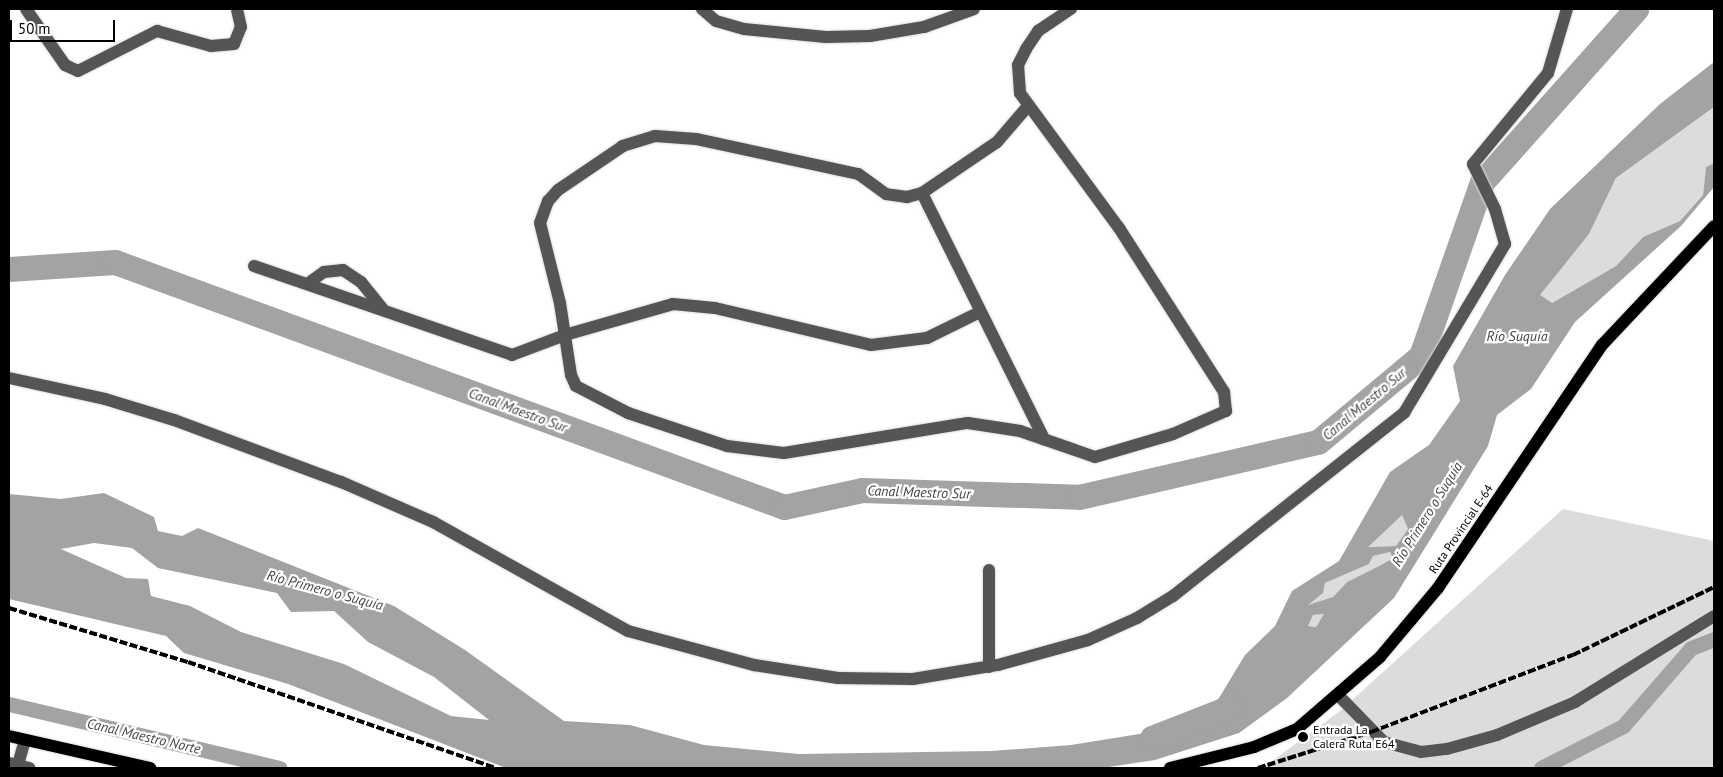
<!DOCTYPE html>
<meta charset="utf-8">
<style>
body{margin:0}
#map{position:relative;width:1723px;height:777px;overflow:hidden;background:#fff;font-family:"PT Sans",sans-serif}
div>[style]{position:absolute}
.green>*{inset:0;background:#dcdcdc}
.water>*{inset:0;background:#a3a3a3}
.canal>*{height:15px;margin:-7.5px;padding:0 7.5px;transform-origin:7.5px;border-radius:7.5px;background:#a3a3a3}
.river>*{height:25px;margin:-12.5px;padding:0 12.5px;transform-origin:12.5px;border-radius:12.5px;background:#a3a3a3}
.roads{filter:drop-shadow(0 0 1px #dbdbdb) drop-shadow(0 0 1px #dbdbdb)}
.minor>*{height:12px;margin:-6px;padding:0 6px;transform-origin:6px;border-radius:6px;background:#555}
.major>*{height:12px;margin:-6px;padding:0 6px;transform-origin:6px;border-radius:6px;background:#000}
.rail>*{height:4px;margin-top:-2px;transform-origin:0;background:repeating-linear-gradient(90deg,#000 0 8px,transparent 0 10.5px)}
.dots>*{width:14px;height:14px;translate:-50% -50%;box-sizing:border-box;border:2px solid #fff;border-radius:50%}
span{translate:-50% -50%;white-space:nowrap;text-align:center;line-height:1.15;-webkit-text-stroke:4.5px #fff;paint-order:stroke}
.street-label{font-size:12px;color:#000}
.poi-label{font-size:12px;color:#000}
.left{translate:0 -50%;text-align:left}
.water-label{font-size:14px;color:#444;font-style:italic}
.frame{position:absolute;inset:0;border:10px solid #000;pointer-events:none}
.scale{position:absolute;left:10px;top:20px;width:105px;height:22px;box-sizing:border-box;border:2px solid #000;border-top:0;padding-left:6px;font-size:15px;line-height:18px;white-space:nowrap;color:#000;-webkit-text-stroke:4px #fff;paint-order:stroke}
</style>
<div id="map">
<div class="green">
<i style="clip-path:polygon(1714px 107px,1714px 163px,1706px 167px,1703px 195px,1680px 221px,1643px 237px,1616px 266px,1552px 303px,1539px 295px,1589px 234px,1616px 178px)"></i>
<i style="clip-path:polygon(1563px 509px,1714px 541px,1714px 768px,1252px 768px,1267px 765px,1340px 711px)"></i>
<i style="clip-path:polygon(1402px 514px,1408px 529px,1396px 546px,1367px 547px)"></i>
<i style="clip-path:polygon(1390px 552px,1393px 558px,1381px 565px,1347px 582px,1333px 597px,1306px 606px,1323px 593px,1325px 583px,1369px 564px,1373px 556px)"></i>
<i style="clip-path:polygon(1324px 614px,1316px 627px,1308px 626px,1313px 615px)"></i>
</div>
<div class="water">
<i style="clip-path:polygon(evenodd,1714px 62px,1714px 107px,1616px 178px,1589px 234px,1540px 295px,1552px 303px,1616px 266px,1643px 237px,1680px 221px,1703px 195px,1706px 167px,1714px 163px,1714px 187px,1681px 226px,1575px 322px,1531px 389px,1497px 415px,1488px 446px,1394px 598px,1287px 698px,1239px 733px,1155px 760px,1102px 768px,506px 768px,288px 684px,184px 653px,166px 636px,9px 599px,9px 494px,61px 499px,104px 493px,154px 517px,158px 531px,182px 536px,198px 528px,394px 606px,465px 650px,564px 721px,630px 725px,704px 745px,799px 754px,991px 751px,1071px 745px,1195px 725px,1219px 698px,1245px 655px,1275px 626px,1292px 591px,1339px 561px,1390px 472px,1429px 445px,1460px 401px,1453px 366px,1505px 275px,1550px 209px,1660px 104px,1714px 62px,1402px 515px,1408px 529px,1396px 546px,1368px 547px,1402px 515px,1714px 62px,94px 543px,132px 548px,158px 568px,277px 593px,291px 612px,334px 611px,368px 642px,434px 677px,489px 720px,451px 716px,344px 664px,241px 632px,190px 606px,151px 596px,148px 579px,126px 578px,61px 549px,94px 543px,1714px 62px,1390px 552px,1393px 558px,1381px 565px,1347px 582px,1333px 597px,1308px 605px,1323px 593px,1325px 583px,1369px 564px,1373px 556px,1390px 552px,1714px 62px,1324px 614px,1316px 627px,1308px 626px,1313px 615px,1324px 614px)"></i>
</div>
<div class="canal">
<i style="left:9px;top:704px;width:278px;rotate:13.3deg"></i>
<i style="left:1541px;top:768px;width:92px;rotate:-27.1deg"></i>
<i style="left:1623px;top:726px;width:103px;rotate:-48.9deg"></i>
<i style="left:1691px;top:648px;width:25px;rotate:-21deg"></i>
</div>
<div class="river">
<i style="left:9px;top:269px;width:106px;rotate:-3.8deg"></i>
<i style="left:115px;top:262px;width:712px;rotate:20.11deg"></i>
<i style="left:784px;top:507px;width:80px;rotate:-12.3deg"></i>
<i style="left:862px;top:490px;width:217px;rotate:1.8deg"></i>
<i style="left:1079px;top:497px;width:245px;rotate:-13deg"></i>
<i style="left:1318px;top:442px;width:134px;rotate:-39.9deg"></i>
<i style="left:1421px;top:356px;width:184px;rotate:-70.7deg"></i>
<i style="left:1482px;top:182px;width:232px;rotate:-48.3deg"></i>
<i style="left:1152px;top:738px;width:85px;rotate:-21.4deg"></i>
</div>
<div class="roads">
<div class="minor">
<i style="left:26px;top:9px;width:68px;rotate:55.1deg"></i>
<i style="left:65px;top:65px;width:14px;rotate:25deg"></i>
<i style="left:78px;top:71px;width:89px;rotate:-26.9deg"></i>
<i style="left:157px;top:31px;width:56px;rotate:15.5deg"></i>
<i style="left:211px;top:46px;width:23px;rotate:-5deg"></i>
<i style="left:234px;top:44px;width:18px;rotate:-68deg"></i>
<i style="left:241px;top:27px;width:18px;rotate:-103deg"></i>
<i style="left:702px;top:9px;width:18px;rotate:41deg"></i>
<i style="left:716px;top:21px;width:29px;rotate:16deg"></i>
<i style="left:744px;top:29px;width:82px;rotate:5.6deg"></i>
<i style="left:826px;top:37px;width:44px;rotate:-1.3deg"></i>
<i style="left:870px;top:36px;width:55px;rotate:-9.5deg"></i>
<i style="left:924px;top:27px;width:53px;rotate:-19.8deg"></i>
<i style="left:1028px;top:106px;width:48px;rotate:130.7deg"></i>
<i style="left:997px;top:142px;width:91px;rotate:145.8deg"></i>
<i style="left:922px;top:193px;width:16px;rotate:165deg"></i>
<i style="left:907px;top:197px;width:21px;rotate:-172deg"></i>
<i style="left:886px;top:194px;width:34px;rotate:-144deg"></i>
<i style="left:858px;top:174px;width:166px;rotate:-167.8deg"></i>
<i style="left:696px;top:139px;width:41px;rotate:-175.8deg"></i>
<i style="left:655px;top:136px;width:34px;rotate:163deg"></i>
<i style="left:623px;top:146px;width:78px;rotate:145.9deg"></i>
<i style="left:558px;top:190px;width:15px;rotate:132deg"></i>
<i style="left:548px;top:201px;width:23px;rotate:110deg"></i>
<i style="left:540px;top:223px;width:82px;rotate:76deg"></i>
<i style="left:560px;top:303px;width:73px;rotate:81.3deg"></i>
<i style="left:571px;top:375px;width:12px;rotate:66deg"></i>
<i style="left:576px;top:386px;width:59px;rotate:27.4deg"></i>
<i style="left:628px;top:413px;width:104px;rotate:18.4deg"></i>
<i style="left:727px;top:446px;width:57px;rotate:7deg"></i>
<i style="left:784px;top:453px;width:186px;rotate:-9.3deg"></i>
<i style="left:968px;top:423px;width:53px;rotate:8.7deg"></i>
<i style="left:1020px;top:431px;width:79px;rotate:19.1deg"></i>
<i style="left:1095px;top:457px;width:81px;rotate:-16.4deg"></i>
<i style="left:1173px;top:434px;width:58px;rotate:-23.5deg"></i>
<i style="left:1226px;top:411px;width:19px;rotate:-96deg"></i>
<i style="left:1224px;top:392px;width:195px;rotate:-122.6deg"></i>
<i style="left:1119px;top:228px;width:167px;rotate:-126.3deg"></i>
<i style="left:1020px;top:93px;width:28px;rotate:-94deg"></i>
<i style="left:1018px;top:65px;width:18px;rotate:-63deg"></i>
<i style="left:1026px;top:49px;width:22px;rotate:-56deg"></i>
<i style="left:1038px;top:31px;width:40px;rotate:-34deg"></i>
<i style="left:922px;top:193px;width:275px;rotate:63.6deg"></i>
<i style="left:254px;top:266px;width:273px;rotate:19deg"></i>
<i style="left:512px;top:355px;width:57px;rotate:-20.7deg"></i>
<i style="left:565px;top:335px;width:112px;rotate:-16deg"></i>
<i style="left:673px;top:304px;width:42px;rotate:5.4deg"></i>
<i style="left:715px;top:308px;width:160px;rotate:13.3deg"></i>
<i style="left:871px;top:345px;width:56px;rotate:-7.1deg"></i>
<i style="left:927px;top:338px;width:57px;rotate:-26.1deg"></i>
<i style="left:310px;top:282px;width:17px;rotate:-36deg"></i>
<i style="left:324px;top:272px;width:19px;rotate:-6deg"></i>
<i style="left:343px;top:270px;width:22px;rotate:34deg"></i>
<i style="left:361px;top:282px;width:35px;rotate:51deg"></i>
<i style="left:9px;top:378px;width:98px;rotate:12.3deg"></i>
<i style="left:105px;top:399px;width:72px;rotate:16.9deg"></i>
<i style="left:174px;top:420px;width:178px;rotate:20.4deg"></i>
<i style="left:341px;top:482px;width:100px;rotate:23.5deg"></i>
<i style="left:433px;top:522px;width:223px;rotate:29.2deg"></i>
<i style="left:628px;top:631px;width:131px;rotate:15.1deg"></i>
<i style="left:754px;top:665px;width:85px;rotate:8.8deg"></i>
<i style="left:838px;top:678px;width:75px;rotate:0.8deg"></i>
<i style="left:913px;top:679px;width:86px;rotate:-9.4deg"></i>
<i style="left:998px;top:665px;width:93px;rotate:-15.5deg"></i>
<i style="left:1088px;top:640px;width:54px;rotate:-24.2deg"></i>
<i style="left:1137px;top:618px;width:42px;rotate:-31.4deg"></i>
<i style="left:1173px;top:596px;width:295px;rotate:-38.4deg"></i>
<i style="left:1404px;top:413px;width:197px;rotate:-59.1deg"></i>
<i style="left:1505px;top:244px;width:36px;rotate:-106deg"></i>
<i style="left:1495px;top:209px;width:50px;rotate:-116.1deg"></i>
<i style="left:1473px;top:164px;width:118px;rotate:-50.5deg"></i>
<i style="left:1548px;top:73px;width:67px;rotate:-73.5deg"></i>
<i style="left:989px;top:667px;width:97px;rotate:-90deg"></i>
<i style="left:1339px;top:696px;width:64px;rotate:45.6deg"></i>
<i style="left:1384px;top:742px;width:38px;rotate:15deg"></i>
<i style="left:1421px;top:752px;width:26px;rotate:-7deg"></i>
<i style="left:1447px;top:749px;width:52px;rotate:-15.6deg"></i>
<i style="left:1497px;top:735px;width:85px;rotate:-22.9deg"></i>
<i style="left:1575px;top:702px;width:163px;rotate:-31.7deg"></i>
<i style="left:9px;top:763px;width:21px;rotate:14deg"></i>
<i style="left:17px;top:768px;width:29px;rotate:-74deg"></i>
</div>
<div class="major">
<i style="left:9px;top:736px;width:145px;rotate:12.8deg"></i>
<i style="left:1170px;top:768px;width:87px;rotate:-14deg"></i>
<i style="left:1254px;top:747px;width:47px;rotate:-22.7deg"></i>
<i style="left:1297px;top:729px;width:110px;rotate:-40.9deg"></i>
<i style="left:1380px;top:657px;width:90px;rotate:-50deg"></i>
<i style="left:1438px;top:588px;width:293px;rotate:-56deg"></i>
<i style="left:1602px;top:345px;width:163px;rotate:-46.7deg"></i>
</div>
</div>
<div class="rail">
<i style="left:9px;top:608px;width:187px;rotate:16.8deg"></i>
<i style="left:188px;top:662px;width:325px;rotate:19deg"></i>
<i style="left:1258px;top:768px;width:119px;rotate:-17.7deg"></i>
<i style="left:1371px;top:732px;width:216px;rotate:-20.9deg"></i>
<i style="left:1573px;top:655px;width:157px;rotate:-25.7deg"></i>
</div>
<div class="dots">
<i style="left:1303px;top:737px;background:#000"></i>
</div>
<div class="street-label">
<span style="left:1461px;top:529px;rotate:-56deg">Ruta Provincial E-64</span>
</div>
<div class="poi-label">
<span class="left" style="left:1313px;top:737px">Entrada La<br>Calera Ruta E64</span>
</div>
<div class="water-label">
<span style="left:1517px;top:336px">Río Suquía</span>
<span style="left:1364px;top:404px;rotate:-40deg">Canal Maestro Sur</span>
<span style="left:518px;top:410px;rotate:20deg">Canal Maestro Sur</span>
<span style="left:919px;top:492px;rotate:2deg">Canal Maestro Sur</span>
<span style="left:1427px;top:514px;rotate:-58deg">Río Primero o Suquía</span>
<span style="left:325px;top:590px;rotate:15deg">Río Primero o Suquía</span>
<span style="left:144px;top:736px;rotate:13deg">Canal Maestro Norte</span>
</div>
<div class="frame"></div>
<div class="scale">50 m</div>
</div>
